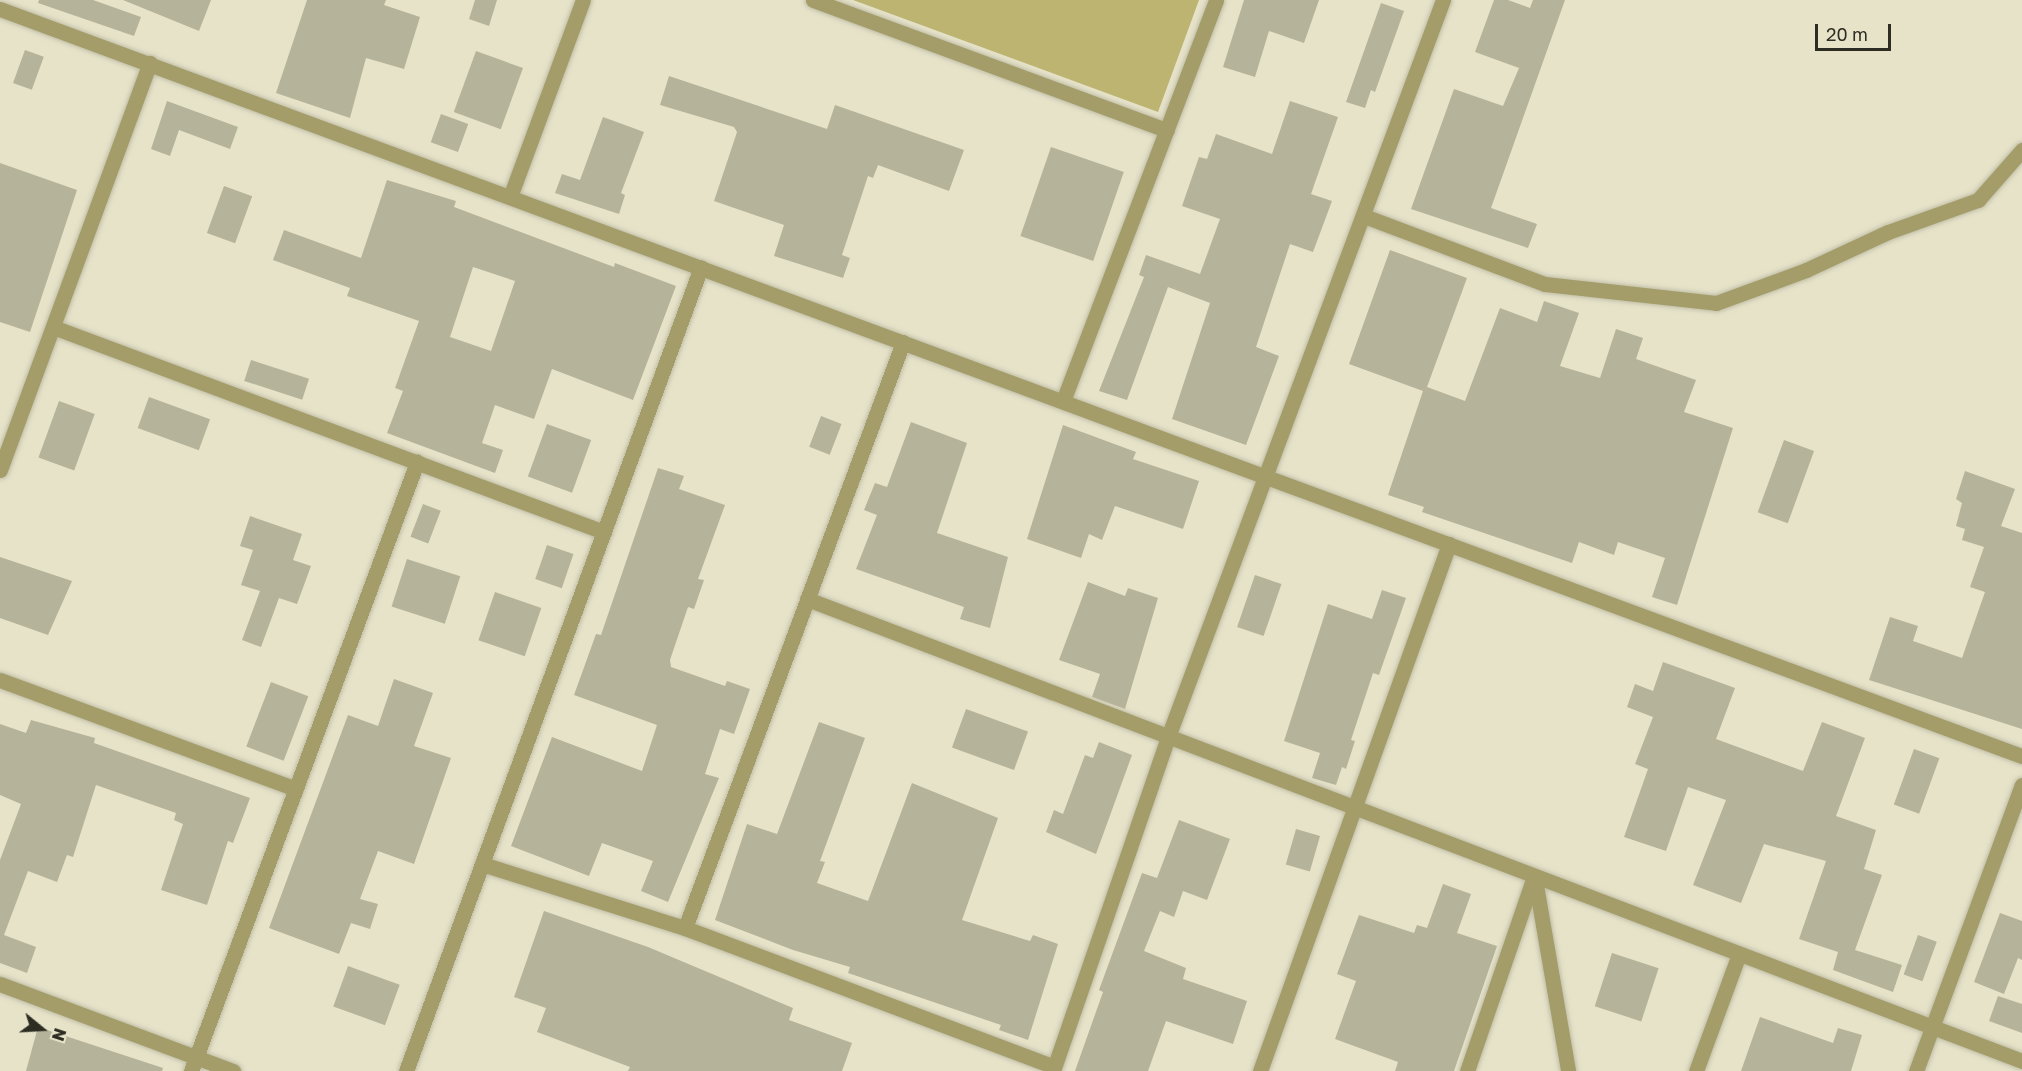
<!DOCTYPE html>
<style>
body{margin:0}
#map{position:relative;width:2022px;height:1071px;overflow:hidden;background:#e6e3c9;font-family:"Golos Text",sans-serif}
div>[style]{position:absolute}
.green>*{inset:0;background:#bdb472}
.building>*{inset:0;background:#b5b399;transform-origin:0 0}
.roads{filter:drop-shadow(0 0 2px #c1bfa8) drop-shadow(0 0 2px #c1bfa8)}
.minor>*{height:15px;margin:-7.5px;padding:0 7.5px;transform-origin:7.5px;border-radius:7.5px;background:#a49d69}
span{translate:-50% -50%;white-space:nowrap;text-align:center;line-height:1.15;-webkit-text-stroke:6px #e6e3c9;paint-order:stroke}
.north{position:absolute;left:12px;top:999px;width:60px;height:60px;-webkit-text-stroke:4px #e6e3c9;paint-order:stroke;rotate:108deg;font-size:16px;font-weight:700;line-height:24px;text-align:center;color:#2e2d23}
.north::after{content:'';display:block;margin:auto;width:21px;height:27px;background:#2e2d23;clip-path:polygon(50% 0,100% 100%,50% 72%,0 100%)}
.scale{position:absolute;left:1815px;top:24px;width:76px;height:27px;box-sizing:border-box;border:3px solid #2e2d23;border-top:0;padding-left:8px;font-size:18px;line-height:21px;white-space:nowrap;color:#2e2d23;-webkit-text-stroke:4px #e6e3c9;paint-order:stroke}
</style>
<div id="map">
<div class="green">
<i style="clip-path:polygon(853px 0,1199px 0,1158px 112px)"></i>
</div>
<div class="building">
<i style="clip-path:polygon(39px 0,93px 0,141px 17px,134px 36px,38px 3px)"></i>
<i style="clip-path:polygon(123px 0,211px 0,199px 31px)"></i>
<i style="clip-path:polygon(307px 0,386px 0,384px 5px,420px 17px,404px 69px,366px 58px,350px 118px,276px 93px)"></i>
<i style="clip-path:polygon(475px 0,497px 0,489px 26px,469px 19px)"></i>
<i style="clip-path:polygon(1244px 0,1319px 0,1304px 43px,1269px 31px,1255px 77px,1223px 67px)"></i>
<i style="clip-path:polygon(1494px 0,1508px 0,1530px 8px,1533px 0,1565px 0,1491px 208px,1537px 224px,1528px 248px,1411px 209px,1454px 89px,1503px 106px,1519px 68px,1475px 52px)"></i>
<i style="clip-path:polygon(1381px 3px,1404px 11px,1375px 92px,1371px 90px,1365px 108px,1346px 102px)"></i>
<i style="left:25px;top:50px;width:20px;height:35px;rotate:20deg"></i>
<i style="left:476px;top:51px;width:50px;height:65px;rotate:20deg"></i>
<i style="clip-path:polygon(669px 76px,827px 129px,835px 105px,964px 150px,949px 191px,878px 165px,873px 178px,868px 176px,842px 255px,850px 258px,843px 278px,774px 256px,784px 225px,714px 201px,737px 132px,734px 127px,660px 105px)"></i>
<i style="clip-path:polygon(167px 101px,238px 127px,230px 149px,179px 130px,170px 156px,151px 149px)"></i>
<i style="clip-path:polygon(1290px 101px,1338px 117px,1311px 194px,1332px 201px,1313px 252px,1290px 244px,1256px 347px,1279px 356px,1246px 445px,1172px 419px,1210px 303px,1168px 287px,1127px 400px,1099px 391px,1144px 277px,1139px 275px,1146px 255px,1200px 274px,1220px 219px,1182px 206px,1199px 157px,1207px 159px,1216px 134px,1272px 154px)"></i>
<i style="left:441px;top:114px;width:29px;height:30px;rotate:20deg"></i>
<i style="clip-path:polygon(603px 117px,644px 132px,621px 193px,625px 195px,619px 214px,555px 193px,562px 174px,580px 180px)"></i>
<i style="left:1051px;top:147px;width:77px;height:94px;rotate:19deg"></i>
<i style="clip-path:polygon(0 163px,77px 190px,30px 332px,0 322px)"></i>
<i style="clip-path:polygon(evenodd,387px 180px,456px 201px,454px 207px,614px 267px,615px 263px,676px 286px,633px 400px,552px 369px,534px 419px,495px 405px,482px 443px,503px 450px,495px 473px,387px 433px,403px 391px,395px 388px,419px 321px,347px 296px,350px 288px,273px 260px,284px 230px,361px 258px,387px 180px,473px 267px,515px 281px,491px 351px,450px 337px,473px 267px)"></i>
<i style="left:224px;top:186px;width:30px;height:50px;rotate:20deg"></i>
<i style="clip-path:polygon(1390px 250px,1467px 278px,1427px 387px,1465px 401px,1500px 308px,1537px 322px,1544px 301px,1579px 313px,1560px 366px,1600px 378px,1616px 329px,1643px 338px,1636px 359px,1696px 380px,1684px 412px,1733px 428px,1677px 605px,1652px 597px,1665px 558px,1618px 542px,1614px 555px,1579px 542px,1572px 563px,1422px 512px,1424px 507px,1388px 495px,1423px 391px,1349px 364px)"></i>
<i style="left:251px;top:360px;width:61px;height:22px;rotate:18deg"></i>
<i style="left:149px;top:397px;width:65px;height:33px;rotate:20deg"></i>
<i style="left:59px;top:401px;width:38px;height:60px;rotate:20deg"></i>
<i style="left:821px;top:416px;width:22px;height:33px;rotate:21deg"></i>
<i style="clip-path:polygon(911px 422px,967px 443px,937px 533px,1008px 557px,990px 628px,960px 619px,964px 607px,856px 569px,877px 515px,864px 510px,875px 483px,887px 487px)"></i>
<i style="left:547px;top:424px;width:47px;height:56px;rotate:20deg"></i>
<i style="clip-path:polygon(1063px 425px,1136px 452px,1133px 459px,1199px 481px,1183px 529px,1115px 506px,1102px 540px,1089px 534px,1081px 558px,1027px 539px)"></i>
<i style="left:1784px;top:440px;width:32px;height:77px;rotate:20deg"></i>
<i style="clip-path:polygon(658px 468px,684px 476px,679px 489px,725px 505px,698px 579px,704px 580px,694px 609px,688px 607px,670px 660px,671px 667px,725px 686px,727px 681px,750px 689px,734px 734px,720px 729px,705px 774px,719px 778px,668px 902px,641px 891px,653px 861px,602px 843px,589px 876px,511px 846px,552px 737px,642px 771px,657px 725px,574px 695px,596px 634px,601px 635px)"></i>
<i style="clip-path:polygon(1965px 471px,2015px 489px,2001px 526px,2022px 533px,2022px 729px,1869px 680px,1890px 617px,1918px 626px,1913px 641px,1962px 658px,1985px 592px,1970px 587px,1984px 547px,1962px 540px,1965px 529px,1956px 526px,1962px 503px,1956px 499px)"></i>
<i style="left:423px;top:504px;width:19px;height:35px;rotate:21deg"></i>
<i style="clip-path:polygon(250px 516px,302px 534px,293px 560px,311px 566px,297px 604px,279px 598px,261px 647px,242px 640px,260px 591px,241px 585px,253px 550px,240px 546px)"></i>
<i style="left:547px;top:545px;width:28px;height:36px;rotate:19deg"></i>
<i style="clip-path:polygon(0 557px,72px 581px,48px 635px,0 618px)"></i>
<i style="left:407px;top:559px;width:56px;height:50px;rotate:18deg"></i>
<i style="left:1255px;top:575px;width:28px;height:55px;rotate:19deg"></i>
<i style="clip-path:polygon(1088px 582px,1125px 596px,1128px 588px,1158px 598px,1125px 709px,1092px 697px,1100px 674px,1059px 660px)"></i>
<i style="clip-path:polygon(1382px 590px,1406px 598px,1379px 675px,1373px 673px,1351px 740px,1355px 741px,1346px 769px,1342px 767px,1336px 785px,1312px 778px,1320px 753px,1284px 741px,1328px 604px,1372px 619px)"></i>
<i style="left:495px;top:592px;width:49px;height:51px;rotate:19deg"></i>
<i style="clip-path:polygon(1663px 662px,1735px 688px,1716px 739px,1803px 771px,1822px 722px,1865px 738px,1836px 816px,1876px 830px,1864px 869px,1882px 875px,1855px 950px,1902px 965px,1893px 992px,1833px 970px,1838px 952px,1799px 939px,1826px 861px,1764px 844px,1741px 903px,1693px 885px,1726px 800px,1688px 787px,1666px 851px,1624px 837px,1648px 769px,1635px 764px,1653px 717px,1627px 707px,1635px 684px,1653px 691px)"></i>
<i style="clip-path:polygon(394px 679px,433px 693px,414px 746px,451px 758px,414px 864px,378px 851px,360px 899px,378px 904px,370px 929px,351px 923px,339px 954px,269px 928px,348px 715px,378px 726px)"></i>
<i style="left:271px;top:682px;width:40px;height:69px;rotate:21deg"></i>
<i style="left:966px;top:709px;width:66px;height:41px;rotate:20deg"></i>
<i style="clip-path:polygon(31px 720px,95px 738px,94px 743px,250px 798px,233px 843px,228px 841px,207px 905px,161px 890px,183px 824px,174px 820px,176px 813px,96px 785px,73px 857px,67px 855px,57px 882px,28px 871px,4px 935px,36px 947px,27px 973px,0 963px,0 860px,21px 804px,0 795px,0 724px,26px 733px)"></i>
<i style="clip-path:polygon(819px 722px,865px 738px,820px 861px,825px 862px,817px 883px,868px 901px,912px 783px,998px 818px,962px 920px,1030px 941px,1033px 935px,1058px 944px,1028px 1040px,999px 1030px,1001px 1025px,848px 973px,850px 967px,793px 950px,715px 920px,747px 824px,777px 834px)"></i>
<i style="clip-path:polygon(1099px 742px,1132px 755px,1096px 854px,1046px 832px,1054px 810px,1063px 814px,1085px 755px,1093px 758px)"></i>
<i style="left:1914px;top:749px;width:27px;height:59px;rotate:20deg"></i>
<i style="clip-path:polygon(1179px 820px,1230px 839px,1207px 900px,1183px 891px,1174px 917px,1160px 911px,1144px 951px,1186px 968px,1183px 979px,1247px 1001px,1233px 1044px,1166px 1021px,1148px 1071px,1075px 1071px,1103px 992px,1099px 990px,1142px 873px,1157px 878px)"></i>
<i style="left:1296px;top:829px;width:25px;height:37px;rotate:16deg"></i>
<i style="clip-path:polygon(1443px 884px,1471px 894px,1457px 933px,1497px 946px,1454px 1071px,1395px 1071px,1398px 1062px,1335px 1039px,1356px 981px,1337px 974px,1359px 915px,1414px 933px,1417px 925px,1427px 928px)"></i>
<i style="clip-path:polygon(544px 911px,648px 947px,793px 1008px,789px 1020px,852px 1043px,842px 1071px,628px 1071px,630px 1067px,537px 1032px,546px 1008px,514px 997px)"></i>
<i style="clip-path:polygon(2000px 913px,2022px 921px,2022px 960px,2018px 958px,2004px 994px,1974px 982px)"></i>
<i style="left:1918px;top:935px;width:20px;height:42px;rotate:20deg"></i>
<i style="left:1612px;top:953px;width:49px;height:56px;rotate:18deg"></i>
<i style="left:348px;top:966px;width:55px;height:43px;rotate:20deg"></i>
<i style="clip-path:polygon(1998px 996px,2022px 1004px,2022px 1033px,1989px 1021px)"></i>
<i style="clip-path:polygon(1760px 1017px,1833px 1043px,1838px 1028px,1862px 1035px,1851px 1071px,1741px 1071px)"></i>
<i style="clip-path:polygon(38px 1027px,163px 1068px,162px 1071px,26px 1071px)"></i>
</div>
<div class="roads">
<div class="minor">
<i style="left:813px;top:0;width:377px;rotate:20.2deg"></i>
<i style="left:0;top:9px;width:2156px;rotate:20.28deg"></i>
<i style="left:510px;top:197px;width:210px;rotate:-69.7deg"></i>
<i style="left:1364px;top:216px;width:193px;rotate:20.6deg"></i>
<i style="left:1545px;top:284px;width:172px;rotate:6.3deg"></i>
<i style="left:1716px;top:303px;width:96px;rotate:-20.1deg"></i>
<i style="left:1806px;top:270px;width:90px;rotate:-24.9deg"></i>
<i style="left:1888px;top:232px;width:96px;rotate:-19.6deg"></i>
<i style="left:1978px;top:200px;width:67px;rotate:-48.7deg"></i>
<i style="left:53px;top:327px;width:588px;rotate:20.41deg"></i>
<i style="left:1063px;top:401px;width:429px;rotate:-69.1deg"></i>
<i style="left:0;top:470px;width:434px;rotate:-69.8deg"></i>
<i style="left:807px;top:599px;width:1300px;rotate:20.82deg"></i>
<i style="left:0;top:680px;width:315px;rotate:20.2deg"></i>
<i style="left:482px;top:864px;width:213px;rotate:17.5deg"></i>
<i style="left:685px;top:928px;width:394px;rotate:20.6deg"></i>
<i style="left:1535px;top:879px;width:195px;rotate:80.2deg"></i>
<i style="left:685px;top:928px;width:625px;rotate:-69.59deg"></i>
<i style="left:0;top:984px;width:249px;rotate:20.5deg"></i>
<i style="left:191px;top:1071px;width:650px;rotate:-69.64deg"></i>
<i style="left:406px;top:1071px;width:856px;rotate:-69.85deg"></i>
<i style="left:1053px;top:1071px;width:353px;rotate:-71deg"></i>
<i style="left:1168px;top:737px;width:787px;rotate:-69.54deg"></i>
<i style="left:1260px;top:1071px;width:560px;rotate:-70.27deg"></i>
<i style="left:1467px;top:1071px;width:206px;rotate:-71deg"></i>
<i style="left:1696px;top:1071px;width:125px;rotate:-69.8deg"></i>
<i style="left:1916px;top:1071px;width:305px;rotate:-69.7deg"></i>
</div>
</div>
<div class="north">N</div>
<div class="scale">20 m</div>
</div>
